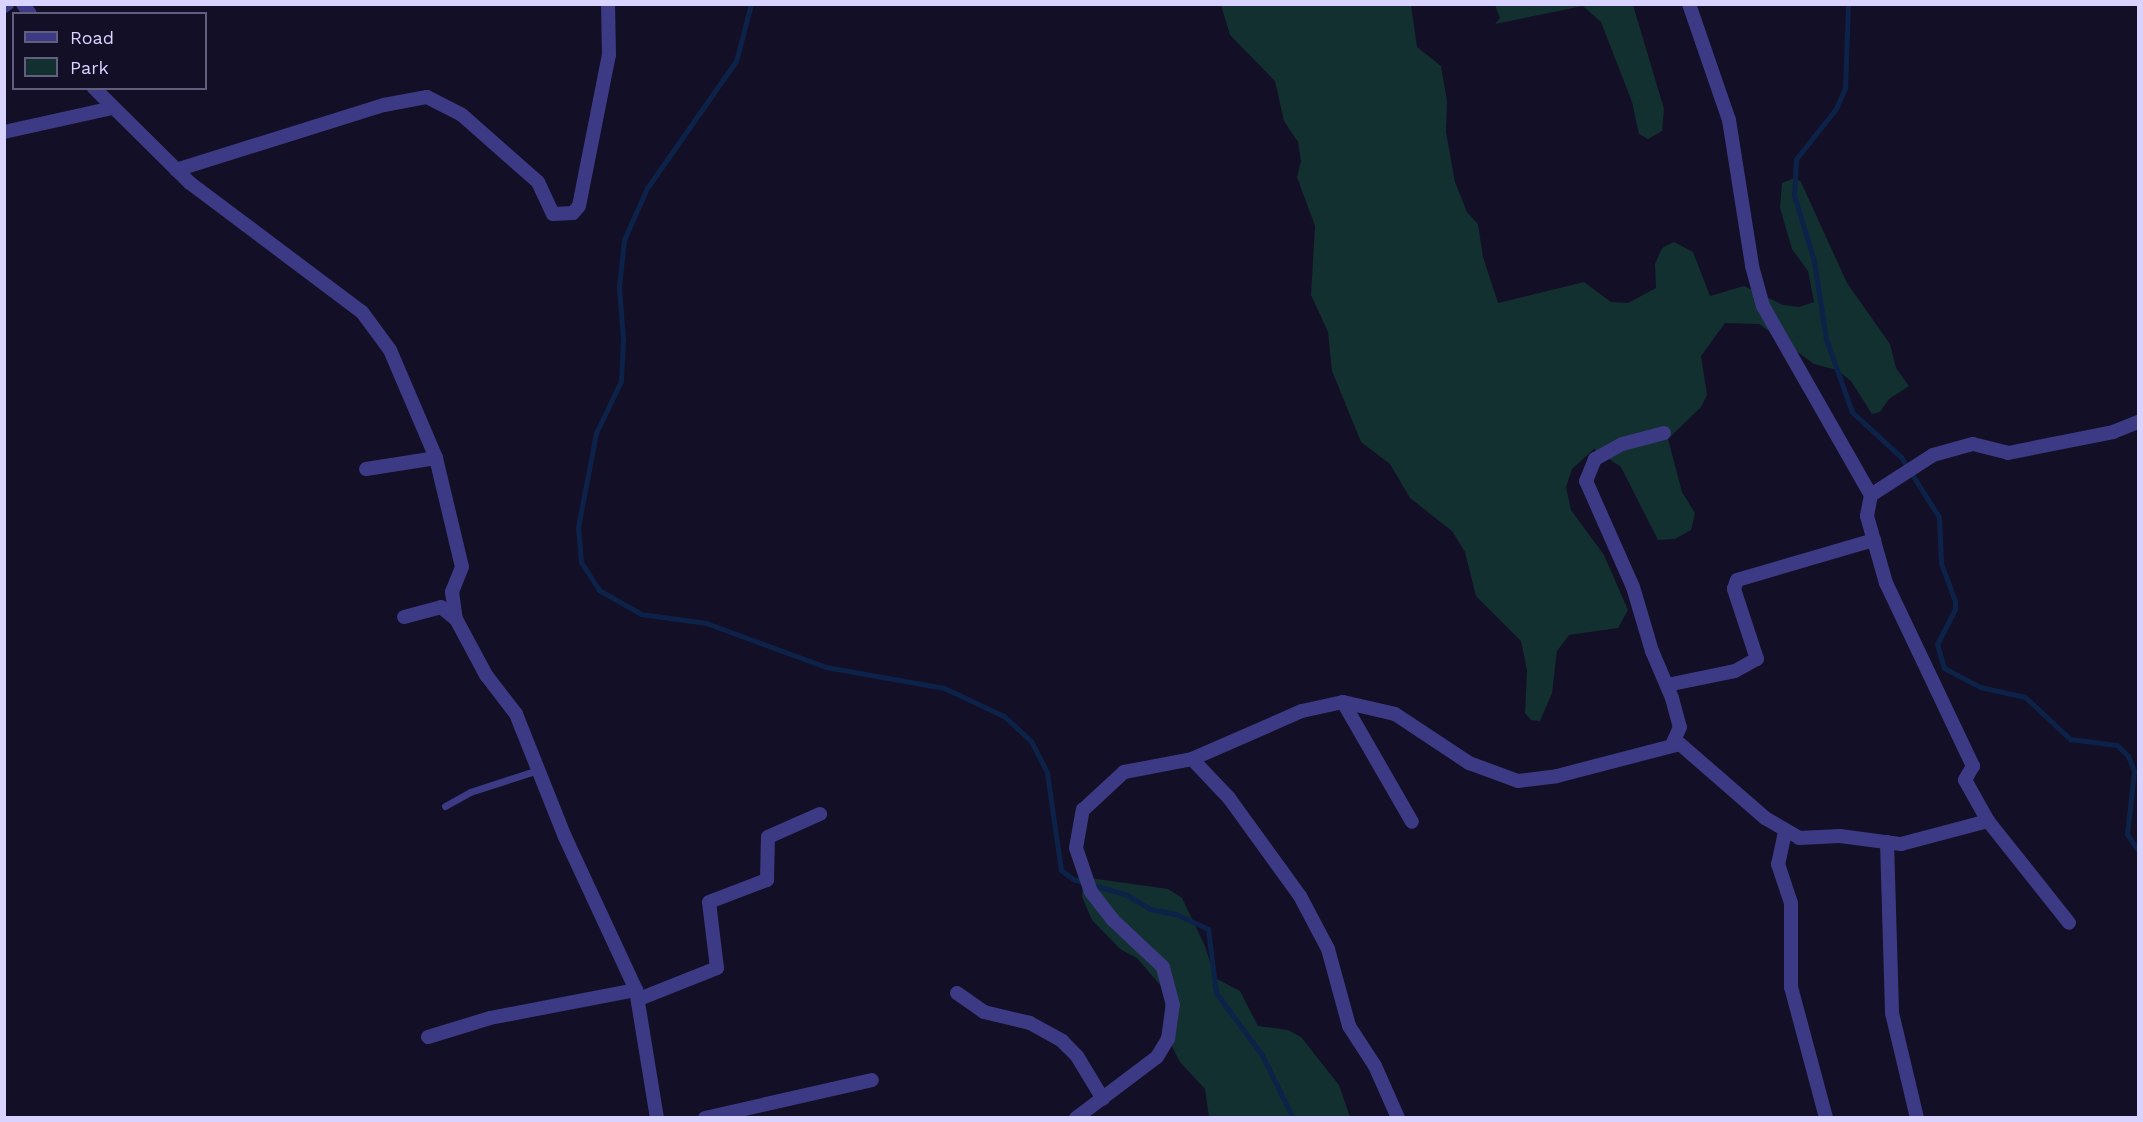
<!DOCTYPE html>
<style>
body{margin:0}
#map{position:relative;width:2143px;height:1122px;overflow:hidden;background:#130f26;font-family:"Work Sans",sans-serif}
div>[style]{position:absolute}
.green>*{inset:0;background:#12302f}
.stream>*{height:5px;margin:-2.5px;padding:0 2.5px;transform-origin:2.5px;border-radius:2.5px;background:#0c2248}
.service>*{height:7px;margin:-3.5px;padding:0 3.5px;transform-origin:3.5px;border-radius:3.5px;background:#3d3a85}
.minor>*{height:14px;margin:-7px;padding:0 7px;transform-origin:7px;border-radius:7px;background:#3d3a85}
span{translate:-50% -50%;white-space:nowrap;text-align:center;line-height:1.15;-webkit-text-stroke:6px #130f26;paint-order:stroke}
.frame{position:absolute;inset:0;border:6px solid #d9d4ff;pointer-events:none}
.legend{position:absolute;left:12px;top:12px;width:195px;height:78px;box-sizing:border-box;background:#130f26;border:2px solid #625e7d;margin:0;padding:8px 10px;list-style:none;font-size:18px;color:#d9d4ff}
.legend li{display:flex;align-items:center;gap:12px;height:30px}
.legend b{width:30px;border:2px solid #625e7d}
</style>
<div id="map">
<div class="green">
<i style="clip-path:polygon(1221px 5px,1411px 5px,1417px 47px,1441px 66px,1447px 101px,1446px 132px,1455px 182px,1467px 212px,1478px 224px,1483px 257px,1498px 303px,1584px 282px,1611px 302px,1628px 303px,1656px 288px,1655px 264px,1662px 248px,1674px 242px,1693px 252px,1710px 296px,1744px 286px,1783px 305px,1799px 307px,1814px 302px,1808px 271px,1792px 249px,1780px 208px,1782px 183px,1795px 178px,1801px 182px,1847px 283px,1890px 344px,1896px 368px,1909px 386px,1889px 399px,1880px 412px,1872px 414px,1851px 381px,1837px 370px,1814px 364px,1759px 324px,1725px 323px,1701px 356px,1707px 395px,1701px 407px,1668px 439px,1682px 492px,1695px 513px,1691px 530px,1675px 539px,1658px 540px,1621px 467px,1594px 449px,1572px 469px,1566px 487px,1571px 510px,1604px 555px,1628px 610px,1618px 628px,1569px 635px,1557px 651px,1552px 693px,1540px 721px,1531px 720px,1525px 713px,1527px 670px,1521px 641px,1476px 596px,1465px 552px,1452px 531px,1410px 498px,1390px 464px,1361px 442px,1332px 371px,1328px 332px,1311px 295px,1315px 226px,1297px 177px,1301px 161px,1298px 142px,1284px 121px,1275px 81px,1230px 35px)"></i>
<i style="clip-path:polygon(1495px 5px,1633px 5px,1664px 109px,1662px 131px,1648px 139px,1639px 134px,1632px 102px,1601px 22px,1583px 6px,1495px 24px,1500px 18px)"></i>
<i style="clip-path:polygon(1090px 878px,1168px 889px,1182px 898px,1205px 946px,1215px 978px,1240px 991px,1258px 1026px,1288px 1030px,1301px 1037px,1339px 1085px,1350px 1117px,1209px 1117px,1205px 1089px,1180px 1062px,1164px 1031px,1165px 1003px,1161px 986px,1137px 958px,1120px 949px,1092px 920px,1082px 897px,1083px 882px)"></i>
</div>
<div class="stream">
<i style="left:751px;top:4px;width:59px;rotate:104.7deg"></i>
<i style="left:736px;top:61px;width:155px;rotate:125deg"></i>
<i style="left:647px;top:188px;width:57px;rotate:113.9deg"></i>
<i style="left:624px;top:240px;width:47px;rotate:96.1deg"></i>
<i style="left:619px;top:287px;width:52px;rotate:85.6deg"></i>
<i style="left:623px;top:339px;width:42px;rotate:92.7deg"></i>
<i style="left:621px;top:381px;width:58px;rotate:115.7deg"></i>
<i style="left:596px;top:433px;width:96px;rotate:100.8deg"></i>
<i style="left:578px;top:527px;width:35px;rotate:85deg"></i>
<i style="left:581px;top:562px;width:33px;rotate:57deg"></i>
<i style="left:599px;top:590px;width:48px;rotate:29.7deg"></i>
<i style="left:641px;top:614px;width:66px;rotate:7.9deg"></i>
<i style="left:706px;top:623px;width:128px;rotate:20.1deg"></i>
<i style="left:826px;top:667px;width:120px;rotate:10.1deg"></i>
<i style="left:944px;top:688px;width:66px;rotate:25deg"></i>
<i style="left:1004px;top:716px;width:37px;rotate:43deg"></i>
<i style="left:1031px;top:741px;width:36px;rotate:63deg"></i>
<i style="left:1047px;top:773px;width:98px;rotate:81.8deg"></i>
<i style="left:1061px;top:870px;width:15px;rotate:37deg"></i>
<i style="left:1073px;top:879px;width:56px;rotate:16.5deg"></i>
<i style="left:1127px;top:895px;width:27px;rotate:31deg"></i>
<i style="left:1150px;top:909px;width:26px;rotate:11deg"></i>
<i style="left:1176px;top:914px;width:35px;rotate:25deg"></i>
<i style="left:1208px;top:929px;width:64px;rotate:82.9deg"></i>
<i style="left:1216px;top:993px;width:77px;rotate:53.4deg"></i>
<i style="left:1262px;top:1055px;width:70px;rotate:63.8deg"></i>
<i style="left:1848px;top:4px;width:84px;rotate:92deg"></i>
<i style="left:1845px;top:88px;width:24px;rotate:114deg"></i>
<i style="left:1835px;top:110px;width:63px;rotate:128.5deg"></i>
<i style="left:1796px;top:159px;width:36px;rotate:93deg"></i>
<i style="left:1794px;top:195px;width:69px;rotate:73.1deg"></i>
<i style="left:1814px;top:261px;width:79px;rotate:81.3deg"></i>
<i style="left:1826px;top:339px;width:77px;rotate:70.4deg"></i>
<i style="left:1852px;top:412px;width:67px;rotate:42.6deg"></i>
<i style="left:1901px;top:457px;width:71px;rotate:57.7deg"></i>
<i style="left:1939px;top:517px;width:46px;rotate:87.5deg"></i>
<i style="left:1941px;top:563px;width:40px;rotate:69.8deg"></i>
<i style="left:1955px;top:601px;width:8px;rotate:90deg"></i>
<i style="left:1955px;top:609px;width:39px;rotate:117deg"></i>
<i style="left:1937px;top:644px;width:25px;rotate:74deg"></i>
<i style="left:1944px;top:668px;width:41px;rotate:27.8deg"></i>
<i style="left:1980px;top:687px;width:46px;rotate:12.5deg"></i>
<i style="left:2025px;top:697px;width:62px;rotate:43deg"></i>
<i style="left:2070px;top:739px;width:47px;rotate:7.3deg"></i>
<i style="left:2117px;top:745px;width:16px;rotate:45deg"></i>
<i style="left:2128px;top:756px;width:16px;rotate:68deg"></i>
<i style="left:2134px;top:771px;width:63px;rotate:96.3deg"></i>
<i style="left:2127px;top:834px;width:19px;rotate:55deg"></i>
</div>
<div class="service">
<i style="left:445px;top:806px;width:29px;rotate:-29deg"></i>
<i style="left:470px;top:792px;width:71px;rotate:-17.9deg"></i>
</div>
<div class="minor">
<i style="left:23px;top:4px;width:12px;rotate:55deg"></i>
<i style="left:1689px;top:4px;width:123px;rotate:71deg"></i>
<i style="left:1729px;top:120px;width:148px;rotate:81deg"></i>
<i style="left:1752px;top:266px;width:41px;rotate:74.6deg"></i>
<i style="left:1763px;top:306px;width:218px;rotate:60.3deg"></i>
<i style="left:1871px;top:495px;width:21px;rotate:101deg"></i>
<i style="left:1867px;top:516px;width:70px;rotate:74.2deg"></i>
<i style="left:1886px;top:583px;width:203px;rotate:64.6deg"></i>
<i style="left:1973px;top:766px;width:16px;rotate:120deg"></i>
<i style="left:1965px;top:780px;width:47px;rotate:60.7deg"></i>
<i style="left:1988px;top:821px;width:130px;rotate:51.5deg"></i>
<i style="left:4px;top:6px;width:4px;rotate:-34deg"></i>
<i style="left:94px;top:88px;width:135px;rotate:44.7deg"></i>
<i style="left:190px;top:183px;width:215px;rotate:36.9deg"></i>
<i style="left:362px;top:312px;width:47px;rotate:53.6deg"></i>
<i style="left:390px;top:350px;width:117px;rotate:66.9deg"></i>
<i style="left:436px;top:458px;width:112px;rotate:76.6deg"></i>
<i style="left:462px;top:567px;width:27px;rotate:112deg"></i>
<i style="left:452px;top:592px;width:27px;rotate:82deg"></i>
<i style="left:456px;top:619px;width:64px;rotate:61.8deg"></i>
<i style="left:486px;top:675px;width:49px;rotate:52.4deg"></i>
<i style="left:516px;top:714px;width:132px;rotate:68.3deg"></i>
<i style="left:565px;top:837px;width:169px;rotate:65.1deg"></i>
<i style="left:636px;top:990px;width:130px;rotate:80.7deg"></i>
<i style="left:4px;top:132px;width:111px;rotate:-12.5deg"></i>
<i style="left:176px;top:170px;width:218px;rotate:-17.4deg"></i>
<i style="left:384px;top:105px;width:44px;rotate:-10.5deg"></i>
<i style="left:427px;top:97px;width:39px;rotate:27deg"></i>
<i style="left:462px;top:115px;width:101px;rotate:41.4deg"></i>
<i style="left:538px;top:182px;width:35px;rotate:65deg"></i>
<i style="left:553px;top:214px;width:20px;rotate:-3deg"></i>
<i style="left:573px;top:213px;width:9px;rotate:-49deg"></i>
<i style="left:579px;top:206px;width:154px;rotate:-78.8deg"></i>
<i style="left:609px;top:55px;width:51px;rotate:-91.1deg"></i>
<i style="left:1664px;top:433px;width:43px;rotate:165.3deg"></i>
<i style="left:1622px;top:444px;width:31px;rotate:151deg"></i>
<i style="left:1595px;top:459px;width:24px;rotate:112deg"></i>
<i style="left:1586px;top:481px;width:116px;rotate:66.1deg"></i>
<i style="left:1633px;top:587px;width:67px;rotate:73.5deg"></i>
<i style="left:1652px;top:651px;width:51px;rotate:66.9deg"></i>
<i style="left:1672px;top:698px;width:30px;rotate:75deg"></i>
<i style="left:1680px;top:727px;width:17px;rotate:114deg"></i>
<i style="left:366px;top:469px;width:71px;rotate:-8.9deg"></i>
<i style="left:1871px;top:495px;width:74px;rotate:-32.8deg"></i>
<i style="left:1933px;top:455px;width:41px;rotate:-15.4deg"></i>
<i style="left:1973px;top:444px;width:36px;rotate:14deg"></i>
<i style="left:2008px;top:453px;width:107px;rotate:-11.3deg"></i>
<i style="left:2113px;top:432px;width:27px;rotate:-22deg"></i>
<i style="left:404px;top:617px;width:38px;rotate:-15deg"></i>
<i style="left:441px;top:607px;width:19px;rotate:39deg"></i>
<i style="left:1667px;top:685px;width:69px;rotate:-11.6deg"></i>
<i style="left:1735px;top:671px;width:25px;rotate:-29deg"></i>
<i style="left:1757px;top:659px;width:74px;rotate:-108.2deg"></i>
<i style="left:1734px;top:589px;width:9px;rotate:-72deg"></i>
<i style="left:1737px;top:580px;width:143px;rotate:-16.3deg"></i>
<i style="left:1343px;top:702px;width:138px;rotate:60.1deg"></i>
<i style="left:1192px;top:759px;width:54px;rotate:46.5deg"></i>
<i style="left:1229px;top:798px;width:121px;rotate:54.1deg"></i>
<i style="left:1300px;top:896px;width:60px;rotate:62.2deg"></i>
<i style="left:1328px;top:949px;width:80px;rotate:74.7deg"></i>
<i style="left:1349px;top:1026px;width:48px;rotate:57deg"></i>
<i style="left:1375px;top:1066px;width:57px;rotate:66.1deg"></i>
<i style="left:1785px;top:832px;width:33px;rotate:102deg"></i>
<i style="left:1778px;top:864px;width:41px;rotate:71.6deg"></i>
<i style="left:1791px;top:903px;width:84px;rotate:90deg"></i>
<i style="left:1791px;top:987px;width:136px;rotate:75deg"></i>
<i style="left:1887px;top:842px;width:171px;rotate:88.3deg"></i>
<i style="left:1892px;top:1013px;width:108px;rotate:76.6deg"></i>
<i style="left:957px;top:993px;width:33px;rotate:35deg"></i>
<i style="left:984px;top:1012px;width:47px;rotate:13.4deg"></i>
<i style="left:1030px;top:1023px;width:37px;rotate:29deg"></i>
<i style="left:1062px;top:1041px;width:21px;rotate:45deg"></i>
<i style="left:1077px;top:1056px;width:50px;rotate:58.8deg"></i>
<i style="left:639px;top:999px;width:84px;rotate:-21.7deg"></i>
<i style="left:717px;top:968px;width:66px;rotate:-96.9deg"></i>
<i style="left:709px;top:902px;width:62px;rotate:-20.8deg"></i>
<i style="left:767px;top:880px;width:43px;rotate:-88.7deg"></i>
<i style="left:768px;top:837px;width:57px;rotate:-23.9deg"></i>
<i style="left:428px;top:1037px;width:65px;rotate:-17deg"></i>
<i style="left:490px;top:1018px;width:149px;rotate:-10.9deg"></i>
<i style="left:705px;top:1118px;width:171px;rotate:-12.8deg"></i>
<i style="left:1076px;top:1118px;width:101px;rotate:-37deg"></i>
<i style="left:1157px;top:1057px;width:21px;rotate:-59deg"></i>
<i style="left:1168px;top:1039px;width:34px;rotate:-82deg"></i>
<i style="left:1173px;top:1005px;width:39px;rotate:-105deg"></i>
<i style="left:1163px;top:967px;width:69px;rotate:-136.8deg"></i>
<i style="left:1113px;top:920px;width:36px;rotate:-128deg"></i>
<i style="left:1091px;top:892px;width:46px;rotate:-108.8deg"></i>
<i style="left:1076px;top:848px;width:39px;rotate:-80deg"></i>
<i style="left:1083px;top:810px;width:56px;rotate:-42.8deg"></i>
<i style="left:1124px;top:772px;width:69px;rotate:-10.8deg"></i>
<i style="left:1192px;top:759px;width:120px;rotate:-23.6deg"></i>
<i style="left:1302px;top:711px;width:42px;rotate:-12.4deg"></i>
<i style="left:1343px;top:702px;width:53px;rotate:13deg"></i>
<i style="left:1395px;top:714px;width:89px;rotate:33.5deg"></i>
<i style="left:1469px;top:763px;width:52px;rotate:20.2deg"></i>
<i style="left:1518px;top:781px;width:39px;rotate:-7deg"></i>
<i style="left:1557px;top:776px;width:127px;rotate:-14.6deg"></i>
<i style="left:1680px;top:744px;width:113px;rotate:41deg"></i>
<i style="left:1765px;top:818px;width:39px;rotate:30deg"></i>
<i style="left:1799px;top:838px;width:41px;rotate:-2.8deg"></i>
<i style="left:1840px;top:836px;width:62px;rotate:7.5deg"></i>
<i style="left:1901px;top:844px;width:90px;rotate:-14.8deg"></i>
</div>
<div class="frame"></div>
<ul class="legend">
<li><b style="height:8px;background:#3d3a85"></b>Road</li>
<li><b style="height:16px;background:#12302f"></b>Park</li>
</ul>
</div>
